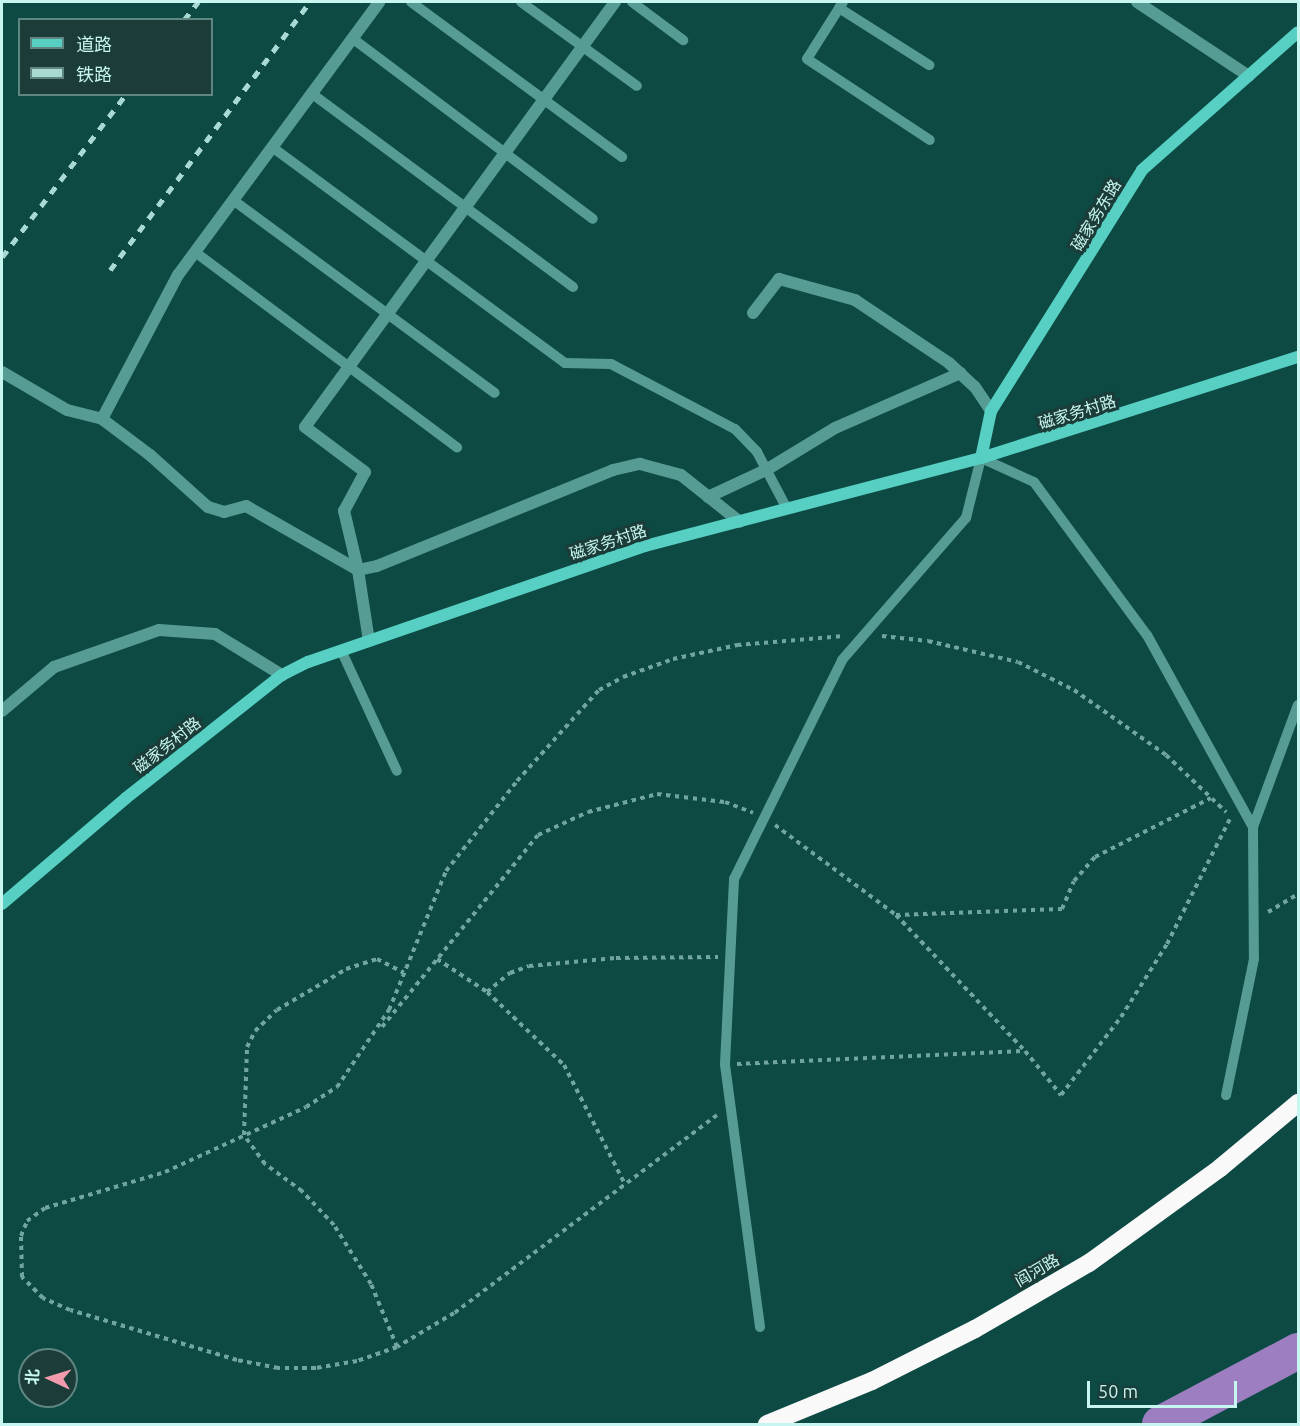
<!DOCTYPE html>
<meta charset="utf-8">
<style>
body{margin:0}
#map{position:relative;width:1300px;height:1426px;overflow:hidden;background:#0d4a44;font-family:Ubuntu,"Noto Sans SC",sans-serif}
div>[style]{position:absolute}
.river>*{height:36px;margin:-18px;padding:0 18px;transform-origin:18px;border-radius:18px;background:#9d7ec0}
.path>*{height:4px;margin-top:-2px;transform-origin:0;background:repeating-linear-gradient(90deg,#70a69f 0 4.5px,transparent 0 9px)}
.lane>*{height:10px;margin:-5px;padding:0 5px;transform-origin:5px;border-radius:5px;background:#569c94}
.street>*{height:12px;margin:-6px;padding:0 6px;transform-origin:6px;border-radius:6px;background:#569c94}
.secondary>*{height:12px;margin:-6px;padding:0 6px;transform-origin:6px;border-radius:6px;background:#57d0c3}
.highway>*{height:18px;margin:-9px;padding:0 9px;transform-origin:9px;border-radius:9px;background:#f9f9f9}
.rail>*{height:4.5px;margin-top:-2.25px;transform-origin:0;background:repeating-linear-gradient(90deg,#a8dad3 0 8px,transparent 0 16px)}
span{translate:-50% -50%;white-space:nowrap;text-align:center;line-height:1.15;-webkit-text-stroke:6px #1b3c38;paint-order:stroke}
.street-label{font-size:16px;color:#c6f6ef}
.frame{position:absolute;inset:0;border:3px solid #c6f6ef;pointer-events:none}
.legend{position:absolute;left:18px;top:18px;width:195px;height:78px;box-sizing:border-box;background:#1b3c38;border:2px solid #5f8681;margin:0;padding:8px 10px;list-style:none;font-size:18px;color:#c6f6ef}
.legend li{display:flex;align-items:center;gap:12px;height:30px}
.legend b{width:30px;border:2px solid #5f8681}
.north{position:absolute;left:18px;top:1348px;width:60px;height:60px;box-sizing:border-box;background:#1b3c38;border:2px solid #5f8681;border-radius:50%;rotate:274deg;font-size:16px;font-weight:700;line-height:24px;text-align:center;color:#c6f6ef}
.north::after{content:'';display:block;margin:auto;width:21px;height:27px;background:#f29aae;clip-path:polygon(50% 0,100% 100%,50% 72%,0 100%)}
.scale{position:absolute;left:1087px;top:1381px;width:150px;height:27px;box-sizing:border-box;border:3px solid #c6f6ef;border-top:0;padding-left:8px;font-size:18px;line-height:21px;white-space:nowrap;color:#c6f6ef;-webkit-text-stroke:4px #1b3c38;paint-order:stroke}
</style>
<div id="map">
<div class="river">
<i style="left:1160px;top:1424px;width:156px;rotate:-27.9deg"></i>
</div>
<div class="path">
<i style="left:882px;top:636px;width:46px;rotate:6.2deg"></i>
<i style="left:928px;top:641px;width:92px;rotate:13.1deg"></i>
<i style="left:1018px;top:662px;width:63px;rotate:26.6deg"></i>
<i style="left:1074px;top:690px;width:113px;rotate:35.2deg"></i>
<i style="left:1166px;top:755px;width:83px;rotate:43.5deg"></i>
<i style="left:775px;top:825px;width:151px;rotate:36.6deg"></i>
<i style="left:896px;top:915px;width:187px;rotate:46.5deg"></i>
<i style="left:1025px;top:1051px;width:57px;rotate:50.7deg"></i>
<i style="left:1061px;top:1095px;width:98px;rotate:-52.4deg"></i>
<i style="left:1121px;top:1017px;width:86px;rotate:-57.8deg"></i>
<i style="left:1167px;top:944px;width:142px;rotate:-63.3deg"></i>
<i style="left:1268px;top:912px;width:35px;rotate:-31deg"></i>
<i style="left:896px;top:915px;width:166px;rotate:-2.1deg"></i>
<i style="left:1062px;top:909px;width:30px;rotate:-67deg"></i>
<i style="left:1074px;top:881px;width:32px;rotate:-49deg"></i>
<i style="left:1095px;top:857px;width:130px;rotate:-27deg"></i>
<i style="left:437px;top:959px;width:60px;rotate:33.4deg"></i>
<i style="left:487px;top:992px;width:106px;rotate:43.5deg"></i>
<i style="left:564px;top:1065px;width:134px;rotate:62.9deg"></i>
<i style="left:487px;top:992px;width:30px;rotate:-40deg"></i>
<i style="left:510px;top:973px;width:20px;rotate:-20deg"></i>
<i style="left:529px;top:966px;width:87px;rotate:-5.3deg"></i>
<i style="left:616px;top:958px;width:102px;rotate:-0.6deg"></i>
<i style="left:382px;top:1027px;width:247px;rotate:-50.9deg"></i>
<i style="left:538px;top:835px;width:55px;rotate:-24.7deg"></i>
<i style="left:588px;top:812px;width:71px;rotate:-14.6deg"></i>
<i style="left:657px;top:794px;width:68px;rotate:6.7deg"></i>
<i style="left:725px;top:802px;width:30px;rotate:21deg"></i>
<i style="left:737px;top:1064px;width:288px;rotate:-2.6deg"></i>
<i style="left:717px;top:1115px;width:329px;rotate:143deg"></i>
<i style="left:454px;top:1313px;width:66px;rotate:149.2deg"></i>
<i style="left:397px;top:1347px;width:42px;rotate:160.7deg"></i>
<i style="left:357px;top:1361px;width:42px;rotate:170.3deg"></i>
<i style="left:316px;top:1368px;width:38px;rotate:180deg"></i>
<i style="left:278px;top:1368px;width:42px;rotate:-169deg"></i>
<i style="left:237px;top:1360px;width:174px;rotate:-163.3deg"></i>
<i style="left:70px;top:1310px;width:30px;rotate:-156deg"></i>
<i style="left:43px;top:1298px;width:30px;rotate:-135deg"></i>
<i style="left:22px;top:1277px;width:41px;rotate:-91.4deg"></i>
<i style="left:21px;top:1236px;width:16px;rotate:-68deg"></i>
<i style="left:27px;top:1221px;width:22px;rotate:-36deg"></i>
<i style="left:45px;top:1208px;width:125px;rotate:-16.7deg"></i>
<i style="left:165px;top:1172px;width:155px;rotate:-24.7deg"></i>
<i style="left:306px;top:1107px;width:37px;rotate:-33deg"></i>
<i style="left:337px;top:1087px;width:93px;rotate:-56deg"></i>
<i style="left:389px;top:1010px;width:150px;rotate:-67.7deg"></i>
<i style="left:446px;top:871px;width:115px;rotate:-51.7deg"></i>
<i style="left:517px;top:781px;width:122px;rotate:-48deg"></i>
<i style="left:599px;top:690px;width:27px;rotate:-28deg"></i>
<i style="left:623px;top:677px;width:53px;rotate:-19.8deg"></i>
<i style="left:673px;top:659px;width:66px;rotate:-12.3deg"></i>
<i style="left:737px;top:645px;width:107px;rotate:-4.8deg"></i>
<i style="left:397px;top:1347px;width:68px;rotate:-112.4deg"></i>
<i style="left:371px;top:1284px;width:70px;rotate:-122.1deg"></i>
<i style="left:334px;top:1225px;width:47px;rotate:-133.3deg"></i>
<i style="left:302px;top:1191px;width:46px;rotate:-143.9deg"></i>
<i style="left:265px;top:1164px;width:36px;rotate:-126deg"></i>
<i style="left:244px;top:1135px;width:88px;rotate:-88deg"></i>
<i style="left:247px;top:1047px;width:18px;rotate:-63deg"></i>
<i style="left:255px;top:1031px;width:30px;rotate:-44deg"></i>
<i style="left:277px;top:1010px;width:80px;rotate:-30.7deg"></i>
<i style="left:346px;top:969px;width:33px;rotate:-18deg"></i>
<i style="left:377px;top:959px;width:30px;rotate:27deg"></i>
</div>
<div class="lane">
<i style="left:411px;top:2px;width:262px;rotate:36.3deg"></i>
<i style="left:521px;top:2px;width:143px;rotate:35.9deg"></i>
<i style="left:632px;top:2px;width:64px;rotate:36.7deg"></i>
<i style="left:843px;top:2px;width:67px;rotate:122.3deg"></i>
<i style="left:807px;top:59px;width:147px;rotate:33.4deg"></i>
<i style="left:839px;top:8px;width:107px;rotate:32.3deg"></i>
<i style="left:352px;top:38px;width:301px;rotate:36.9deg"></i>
<i style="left:311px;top:93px;width:326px;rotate:36.5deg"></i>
<i style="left:272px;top:147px;width:364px;rotate:36.4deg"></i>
<i style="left:565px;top:363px;width:46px;rotate:1.2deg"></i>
<i style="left:611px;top:364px;width:140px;rotate:27.7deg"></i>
<i style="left:735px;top:429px;width:32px;rotate:46deg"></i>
<i style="left:757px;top:452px;width:64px;rotate:62.2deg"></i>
<i style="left:233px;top:200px;width:325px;rotate:36.4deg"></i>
<i style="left:195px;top:252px;width:327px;rotate:36.7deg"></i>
<i style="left:341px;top:650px;width:133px;rotate:65.2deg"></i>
<i style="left:1253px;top:827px;width:130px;rotate:-69.8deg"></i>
<i style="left:760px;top:1327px;width:265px;rotate:-97.6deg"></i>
<i style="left:725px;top:1064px;width:185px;rotate:-87.2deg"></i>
<i style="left:734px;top:879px;width:244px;rotate:-63.7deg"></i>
<i style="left:842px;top:660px;width:189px;rotate:-48.9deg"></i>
<i style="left:966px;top:518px;width:62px;rotate:-76deg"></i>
<i style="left:981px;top:458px;width:58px;rotate:24.4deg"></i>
<i style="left:1034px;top:482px;width:190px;rotate:53.6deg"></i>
<i style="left:1147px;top:635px;width:219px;rotate:61.1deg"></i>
<i style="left:1253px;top:827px;width:132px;rotate:89.6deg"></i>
<i style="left:1254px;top:959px;width:139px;rotate:101.6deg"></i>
</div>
<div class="street">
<i style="left:1137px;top:2px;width:134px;rotate:33.5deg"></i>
<i style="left:753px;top:313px;width:43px;rotate:-52.6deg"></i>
<i style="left:779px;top:279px;width:79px;rotate:15.4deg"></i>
<i style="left:855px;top:300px;width:113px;rotate:33.8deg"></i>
<i style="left:949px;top:363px;width:35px;rotate:43deg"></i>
<i style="left:975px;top:387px;width:29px;rotate:56deg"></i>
<i style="left:2px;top:372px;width:75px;rotate:30.3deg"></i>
<i style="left:67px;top:410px;width:36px;rotate:14deg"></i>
<i style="left:102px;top:419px;width:60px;rotate:36.9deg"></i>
<i style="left:150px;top:455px;width:78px;rotate:41.9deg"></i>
<i style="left:208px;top:507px;width:17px;rotate:17deg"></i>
<i style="left:224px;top:512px;width:23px;rotate:-15deg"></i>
<i style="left:246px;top:506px;width:129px;rotate:29.7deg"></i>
<i style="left:358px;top:570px;width:19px;rotate:-12deg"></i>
<i style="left:377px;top:566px;width:255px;rotate:-22.1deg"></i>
<i style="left:613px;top:470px;width:28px;rotate:-13deg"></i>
<i style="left:640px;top:464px;width:42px;rotate:15deg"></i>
<i style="left:681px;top:475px;width:75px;rotate:38.5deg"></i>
<i style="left:102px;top:419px;width:163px;rotate:-62.2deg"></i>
<i style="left:178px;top:275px;width:339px;rotate:-53.6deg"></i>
<i style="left:708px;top:497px;width:64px;rotate:-25deg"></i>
<i style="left:766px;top:470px;width:81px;rotate:-31.3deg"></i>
<i style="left:835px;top:428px;width:137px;rotate:-23.7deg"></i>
<i style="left:369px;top:641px;width:72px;rotate:-98.8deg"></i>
<i style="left:358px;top:570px;width:61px;rotate:-103.3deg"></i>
<i style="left:344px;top:511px;width:44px;rotate:-61.7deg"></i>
<i style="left:365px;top:472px;width:75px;rotate:-143.1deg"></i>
<i style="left:305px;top:427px;width:526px;rotate:-53.89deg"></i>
<i style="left:2px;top:711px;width:68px;rotate:-40.2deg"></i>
<i style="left:54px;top:667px;width:111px;rotate:-19.4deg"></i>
<i style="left:159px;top:630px;width:56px;rotate:4.1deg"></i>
<i style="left:215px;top:634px;width:79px;rotate:31.5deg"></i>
</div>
<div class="secondary">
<i style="left:981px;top:458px;width:48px;rotate:-78deg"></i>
<i style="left:991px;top:411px;width:284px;rotate:-57.9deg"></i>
<i style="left:1142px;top:170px;width:208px;rotate:-41.5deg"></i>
<i style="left:2px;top:904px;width:163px;rotate:-40.5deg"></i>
<i style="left:126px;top:798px;width:199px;rotate:-38.3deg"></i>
<i style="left:282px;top:675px;width:29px;rotate:-27deg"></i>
<i style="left:308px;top:662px;width:356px;rotate:-19deg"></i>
<i style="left:645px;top:546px;width:347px;rotate:-14.7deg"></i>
<i style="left:981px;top:458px;width:333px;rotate:-17.7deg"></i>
</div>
<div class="highway">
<i style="left:767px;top:1424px;width:113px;rotate:-22.3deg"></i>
<i style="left:872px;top:1381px;width:115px;rotate:-26.8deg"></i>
<i style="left:975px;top:1329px;width:132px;rotate:-30.1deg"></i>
<i style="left:1089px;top:1263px;width:162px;rotate:-35.9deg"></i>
<i style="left:1220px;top:1168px;width:102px;rotate:-39.8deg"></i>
</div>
<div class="rail">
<i style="left:184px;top:20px;width:23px;rotate:-52deg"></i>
<i style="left:2px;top:257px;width:205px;rotate:-52.7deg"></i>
<i style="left:110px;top:270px;width:334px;rotate:-53.3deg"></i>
</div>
<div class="street-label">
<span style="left:1096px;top:215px;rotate:-59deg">磁家务东路</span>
<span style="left:1077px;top:412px;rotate:-17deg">磁家务村路</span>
<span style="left:608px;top:542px;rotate:-18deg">磁家务村路</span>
<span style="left:167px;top:745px;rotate:-38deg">磁家务村路</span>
<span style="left:1037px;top:1270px;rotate:-30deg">阎河路</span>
</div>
<div class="frame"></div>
<ul class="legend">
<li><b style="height:8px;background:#57d0c3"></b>道路</li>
<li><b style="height:8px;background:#a8dad3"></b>铁路</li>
</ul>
<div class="north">北</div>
<div class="scale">50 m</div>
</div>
